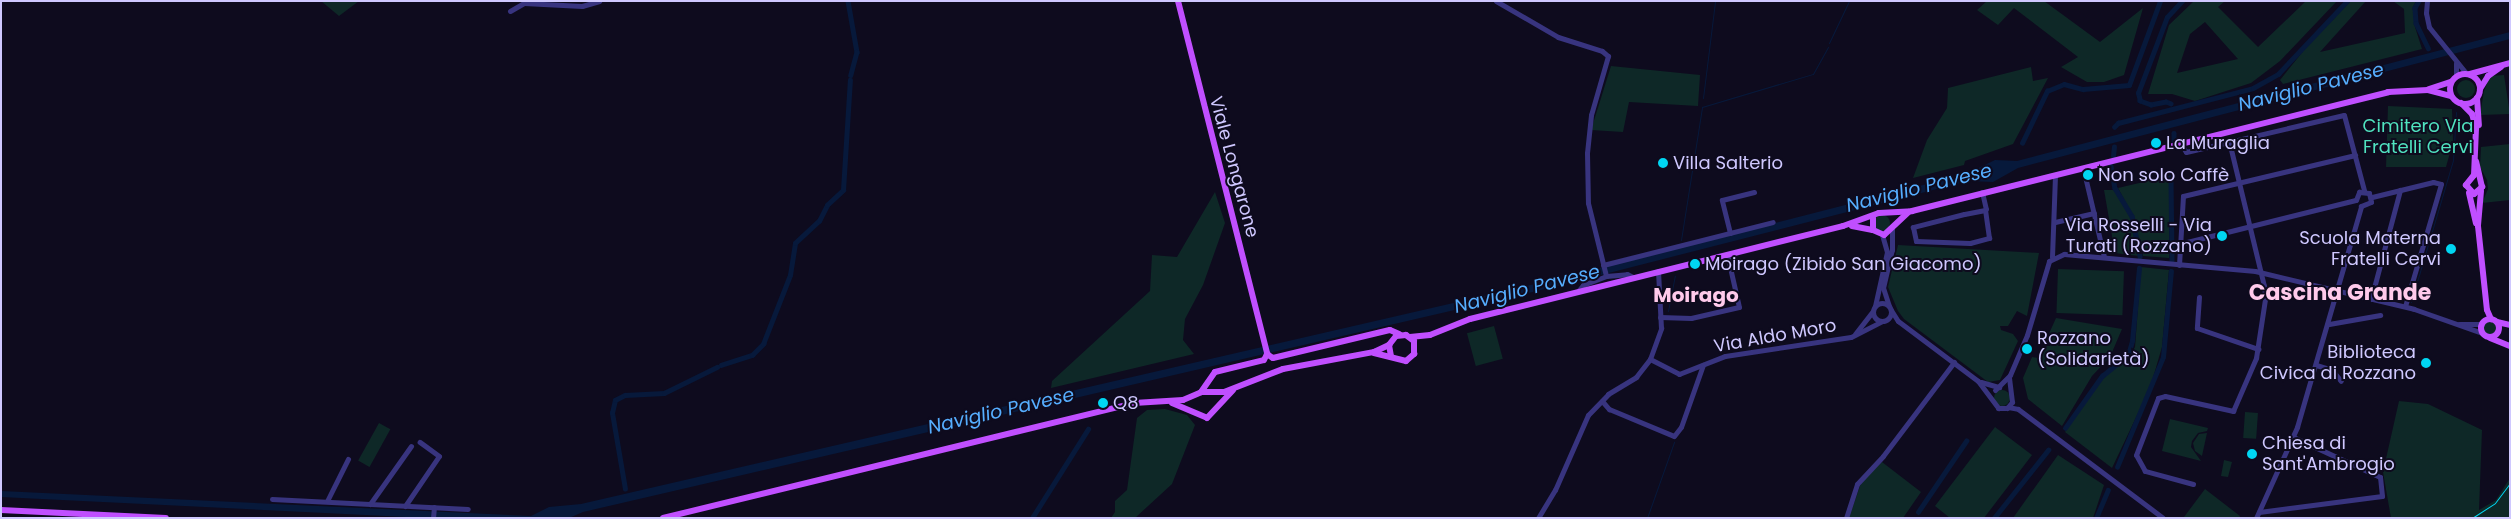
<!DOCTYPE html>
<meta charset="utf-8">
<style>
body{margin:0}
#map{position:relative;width:2511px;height:519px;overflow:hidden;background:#0e0b1e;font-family:Poppins,sans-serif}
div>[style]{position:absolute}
.green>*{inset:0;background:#0e2827;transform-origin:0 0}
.round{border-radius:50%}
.water>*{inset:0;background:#07193b}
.stream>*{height:1px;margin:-0.5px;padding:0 0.5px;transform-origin:0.5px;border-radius:0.5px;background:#07193b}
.canal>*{height:4.5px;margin:-2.25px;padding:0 2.25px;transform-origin:2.25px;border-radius:2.25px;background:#07193b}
.minor>*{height:5px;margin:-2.5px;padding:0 2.5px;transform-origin:2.5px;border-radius:2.5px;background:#38347f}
.minor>.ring{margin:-2.5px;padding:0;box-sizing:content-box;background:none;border:5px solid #38347f;border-radius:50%}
.major>*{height:6px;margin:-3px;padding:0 3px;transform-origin:3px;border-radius:3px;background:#c04fff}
.major>.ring{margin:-3px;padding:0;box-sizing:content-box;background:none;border:6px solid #c04fff;border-radius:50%}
.tram>*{height:1px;margin:-0.5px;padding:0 0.5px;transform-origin:0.5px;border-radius:0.5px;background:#00d6f3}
.dots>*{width:14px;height:14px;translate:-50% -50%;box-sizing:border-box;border:2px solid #0e0b1e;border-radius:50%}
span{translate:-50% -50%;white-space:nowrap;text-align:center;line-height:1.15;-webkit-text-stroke:4px #0e0b1e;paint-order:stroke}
.park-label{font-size:18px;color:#50e3c0}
.poi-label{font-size:18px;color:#cfc8ff}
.left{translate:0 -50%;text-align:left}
.right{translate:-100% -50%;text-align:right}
.street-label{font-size:18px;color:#cfc8ff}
.water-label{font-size:19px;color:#56aeff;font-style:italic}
.quarter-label{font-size:20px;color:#ffcaeb;font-weight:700}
.district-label{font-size:22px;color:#ffcaeb;font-weight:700}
.frame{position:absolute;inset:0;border:2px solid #cfc8ff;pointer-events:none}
</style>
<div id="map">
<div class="green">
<i style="clip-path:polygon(321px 1px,359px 1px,339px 16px)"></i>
<i style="clip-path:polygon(1987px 1px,2044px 1px,2100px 42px,2143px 8px,2124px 75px,2104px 82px,2087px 82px,2061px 67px,2078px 57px,2014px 8px,1998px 25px,1977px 10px)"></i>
<i style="clip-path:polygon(evenodd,2194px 1px,2225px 1px,2218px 7px,2258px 47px,2306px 1px,2337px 1px,2280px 61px,2251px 83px,2195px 101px,2172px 94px,2148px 94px,2169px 25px,2194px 1px,2205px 22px,2238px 59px,2177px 73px,2190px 34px,2205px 22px)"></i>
<i style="clip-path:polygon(2351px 1px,2366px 1px,2320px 52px,2405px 33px,2404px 9px,2393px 1px,2416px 1px,2413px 7px,2415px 27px,2422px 49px,2283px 84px,2280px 80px,2308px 45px)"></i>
<i style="clip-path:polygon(1611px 66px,1700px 75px,1698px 106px,1629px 102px,1623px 132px,1591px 130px)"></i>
<i style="clip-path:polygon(2031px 67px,2033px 81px,2048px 78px,2013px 144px,1965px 161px,1964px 165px,1913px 178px,1927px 140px,1947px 108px,1948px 88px)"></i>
<i style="clip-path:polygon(2504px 75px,2510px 114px,2480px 115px,2484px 91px,2490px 76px)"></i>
<i class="round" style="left:2457px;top:80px;width:18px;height:18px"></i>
<i style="clip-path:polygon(2388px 106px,2452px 109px,2453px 142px,2446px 167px,2386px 167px)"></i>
<i style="clip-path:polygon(2510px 144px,2510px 200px,2482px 203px,2488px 189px,2487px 180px,2480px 167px,2481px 147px)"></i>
<i style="clip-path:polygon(2169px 176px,2169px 258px,2143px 256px,2133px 216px,2118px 188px)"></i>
<i style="clip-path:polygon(2104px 190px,2115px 190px,2130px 217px,2139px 256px,2115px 253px)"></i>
<i style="clip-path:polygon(1215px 192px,1225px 223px,1203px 285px,1185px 319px,1183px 340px,1194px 354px,1051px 388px,1052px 381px,1150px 291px,1152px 255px,1177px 257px)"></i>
<i class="round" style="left:1874px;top:215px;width:16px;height:16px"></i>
<i style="clip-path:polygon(1898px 245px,2039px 253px,2027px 316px,2017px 311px,2008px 326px,2000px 326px,2001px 330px,2013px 334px,2018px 341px,2000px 380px,1988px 382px,1904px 319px,1898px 311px,1888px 287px)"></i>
<i style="clip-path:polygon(2141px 267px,2169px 270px,2162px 347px,2150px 388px,2112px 468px,2065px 432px,2103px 377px,2129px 357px,2135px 347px)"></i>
<i style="left:2058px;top:269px;width:66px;height:44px;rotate:2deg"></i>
<i style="clip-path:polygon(2056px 318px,2122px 329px,2110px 357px,2092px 376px,2062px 426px,2028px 399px,2023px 378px,2032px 357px,2038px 358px)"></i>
<i class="round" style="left:2483px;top:321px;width:14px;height:14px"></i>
<i style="left:1494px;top:326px;width:34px;height:28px;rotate:75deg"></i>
<i class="round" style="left:1994px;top:390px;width:16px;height:16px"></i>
<i style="clip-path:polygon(2399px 401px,2428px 404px,2482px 430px,2479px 510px,2496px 500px,2510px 478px,2510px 518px,2391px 518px,2383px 472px)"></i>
<i style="clip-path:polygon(1165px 409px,1187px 415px,1195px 425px,1172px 484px,1135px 518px,1111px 518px,1115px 512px,1115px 501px,1127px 490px,1137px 418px,1147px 410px)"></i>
<i style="left:2245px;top:412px;width:13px;height:26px;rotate:4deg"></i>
<i style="clip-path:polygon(2170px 419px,2208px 428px,2207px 431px,2198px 433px,2192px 441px,2191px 447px,2201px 461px,2162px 451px)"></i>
<i style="left:379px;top:423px;width:13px;height:43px;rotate:29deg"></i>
<i style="clip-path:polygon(1995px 427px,2032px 455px,1984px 518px,1950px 518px,1935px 506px)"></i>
<i style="clip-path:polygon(2207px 433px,2202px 456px,2195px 451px,2193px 443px,2199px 434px)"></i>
<i style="clip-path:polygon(2058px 455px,2104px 485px,2093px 518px,2013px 518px)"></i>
<i style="clip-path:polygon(2224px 460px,2232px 462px,2228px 477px,2221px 476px)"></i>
<i style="clip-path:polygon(1882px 462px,1921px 492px,1903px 518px,1849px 518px,1861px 483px)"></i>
<i style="clip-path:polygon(2205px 489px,2240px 516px,2239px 518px,2184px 517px)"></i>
</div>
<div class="water">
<i style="clip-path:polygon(2510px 32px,2510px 39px,2018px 168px,1993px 182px,1968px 181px,1558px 286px,583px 512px,569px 518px,426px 518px,1px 497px,1px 491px,531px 516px,549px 507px,581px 504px,1557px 279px,1966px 174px,1995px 160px,2017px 161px)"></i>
</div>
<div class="stream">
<i style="left:1829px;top:43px;width:47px;rotate:-64.5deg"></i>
<i style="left:1703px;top:98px;width:98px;rotate:-82.9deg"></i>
<i style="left:1681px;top:240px;width:135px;rotate:-81deg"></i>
<i style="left:1702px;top:107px;width:116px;rotate:-16.6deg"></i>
<i style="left:1813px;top:74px;width:31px;rotate:-61deg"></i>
<i style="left:2411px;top:302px;width:148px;rotate:-73.5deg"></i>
<i style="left:2453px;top:160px;width:48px;rotate:-86.4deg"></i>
<i style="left:1668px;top:311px;width:36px;rotate:-79deg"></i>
<i style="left:1647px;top:518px;width:81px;rotate:-70.4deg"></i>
</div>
<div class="canal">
<i style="left:848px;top:1px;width:52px;rotate:80deg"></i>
<i style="left:857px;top:52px;width:24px;rotate:105deg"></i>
<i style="left:2419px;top:1px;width:8px;rotate:120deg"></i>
<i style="left:2415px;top:8px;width:15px;rotate:86deg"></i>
<i style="left:2416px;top:23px;width:28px;rotate:64deg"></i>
<i style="left:2171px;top:104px;width:5px;rotate:-158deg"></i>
<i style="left:2166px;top:102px;width:15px;rotate:169deg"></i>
<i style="left:2151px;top:105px;width:12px;rotate:-160deg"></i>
<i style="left:2140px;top:101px;width:8px;rotate:-104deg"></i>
<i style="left:2138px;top:93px;width:81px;rotate:-69.1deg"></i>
<i style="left:2167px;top:17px;width:22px;rotate:-47deg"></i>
<i style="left:2114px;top:127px;width:6px;rotate:-45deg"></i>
<i style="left:2118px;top:123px;width:139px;rotate:-14.5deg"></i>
<i style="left:2253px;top:88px;width:29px;rotate:-29deg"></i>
<i style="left:2278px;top:74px;width:100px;rotate:-46.6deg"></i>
<i style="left:2174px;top:133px;width:8px;rotate:90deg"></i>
<i style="left:2022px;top:143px;width:58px;rotate:-64.3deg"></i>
<i style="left:2047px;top:91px;width:18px;rotate:-22deg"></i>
<i style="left:2064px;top:84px;width:20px;rotate:15deg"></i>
<i style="left:2083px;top:89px;width:46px;rotate:-5deg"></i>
<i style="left:2129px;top:85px;width:90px;rotate:-69.7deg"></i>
<i style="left:2113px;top:156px;width:9px;rotate:-84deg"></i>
<i style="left:2111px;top:166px;width:22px;rotate:80deg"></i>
<i style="left:2115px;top:188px;width:33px;rotate:59deg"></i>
<i style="left:2132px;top:216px;width:41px;rotate:78.7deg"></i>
<i style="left:2171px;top:177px;width:83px;rotate:89.3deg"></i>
<i style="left:721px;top:365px;width:33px;rotate:-18deg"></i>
<i style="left:752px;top:355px;width:16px;rotate:-45deg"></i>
<i style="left:763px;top:344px;width:74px;rotate:-68.6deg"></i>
<i style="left:790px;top:275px;width:32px;rotate:-81deg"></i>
<i style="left:795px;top:243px;width:33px;rotate:-43deg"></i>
<i style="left:819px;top:221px;width:18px;rotate:-63deg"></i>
<i style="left:827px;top:205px;width:22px;rotate:-43deg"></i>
<i style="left:843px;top:190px;width:110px;rotate:-86.4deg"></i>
<i style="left:2065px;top:428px;width:64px;rotate:-54.6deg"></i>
<i style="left:2102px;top:376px;width:33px;rotate:-39deg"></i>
<i style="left:2128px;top:355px;width:15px;rotate:-74deg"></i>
<i style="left:2132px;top:341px;width:73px;rotate:-84.5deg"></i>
<i style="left:2117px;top:467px;width:119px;rotate:-67.3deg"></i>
<i style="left:2163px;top:357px;width:86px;rotate:-84.7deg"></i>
<i style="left:625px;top:489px;width:77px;rotate:-99.7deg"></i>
<i style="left:612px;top:413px;width:13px;rotate:-77deg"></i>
<i style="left:615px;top:400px;width:11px;rotate:-27deg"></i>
<i style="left:625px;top:395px;width:39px;rotate:-3deg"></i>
<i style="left:664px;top:393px;width:59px;rotate:-26.1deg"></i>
<i style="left:1918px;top:512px;width:86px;rotate:-55.9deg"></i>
<i style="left:1032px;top:518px;width:105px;rotate:-57.8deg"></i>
<i style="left:1994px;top:518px;width:87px;rotate:-51.5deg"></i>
<i style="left:2096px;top:518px;width:30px;rotate:-67deg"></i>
</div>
<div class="minor">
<i style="left:1496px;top:1px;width:72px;rotate:30.1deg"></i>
<i style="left:1558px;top:37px;width:46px;rotate:17.7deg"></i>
<i style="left:1602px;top:51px;width:8px;rotate:40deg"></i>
<i style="left:1608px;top:56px;width:61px;rotate:106.1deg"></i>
<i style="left:1591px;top:115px;width:38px;rotate:96deg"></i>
<i style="left:1587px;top:153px;width:50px;rotate:88.9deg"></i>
<i style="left:1588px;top:203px;width:75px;rotate:76.1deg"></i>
<i style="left:2427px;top:1px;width:12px;rotate:95deg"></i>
<i style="left:2426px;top:13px;width:14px;rotate:78deg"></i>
<i style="left:2429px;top:27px;width:59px;rotate:51.2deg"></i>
<i style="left:510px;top:11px;width:16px;rotate:-30deg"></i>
<i style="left:524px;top:3px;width:58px;rotate:3deg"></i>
<i style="left:582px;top:6px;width:18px;rotate:-16deg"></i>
<i style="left:2456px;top:76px;width:13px;rotate:-90deg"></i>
<i style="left:2181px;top:144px;width:9px;rotate:58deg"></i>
<i style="left:2186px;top:152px;width:162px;rotate:-13.2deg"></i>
<i style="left:2344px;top:115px;width:78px;rotate:75.1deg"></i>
<i style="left:2083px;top:168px;width:91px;rotate:76.7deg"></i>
<i style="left:1982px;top:192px;width:17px;rotate:77deg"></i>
<i style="left:1986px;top:209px;width:1px;rotate:135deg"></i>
<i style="left:1985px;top:210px;width:21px;rotate:169deg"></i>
<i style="left:1964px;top:214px;width:53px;rotate:165.7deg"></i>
<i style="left:1913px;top:227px;width:14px;rotate:78deg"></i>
<i style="left:1916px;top:241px;width:54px;rotate:2.1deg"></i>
<i style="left:1970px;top:243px;width:20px;rotate:-15deg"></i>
<i style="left:1989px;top:238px;width:28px;rotate:-98deg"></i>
<i style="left:2372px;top:197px;width:63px;rotate:-13.8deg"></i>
<i style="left:2433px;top:182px;width:8px;rotate:14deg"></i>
<i style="left:2441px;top:184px;width:127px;rotate:106.4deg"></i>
<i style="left:2356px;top:200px;width:9px;rotate:-69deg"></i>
<i style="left:2359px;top:192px;width:10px;rotate:6deg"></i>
<i style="left:2369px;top:193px;width:9px;rotate:77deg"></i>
<i style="left:2371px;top:202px;width:11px;rotate:158deg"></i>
<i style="left:2055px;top:222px;width:40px;rotate:-13deg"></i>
<i style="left:1730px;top:233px;width:34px;rotate:-104deg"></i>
<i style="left:1722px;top:200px;width:33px;rotate:-14deg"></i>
<i style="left:2179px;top:244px;width:182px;rotate:-14deg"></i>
<i style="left:2052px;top:257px;width:82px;rotate:-87.9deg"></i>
<i style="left:1603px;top:265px;width:175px;rotate:-14.2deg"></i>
<i style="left:2179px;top:265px;width:69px;rotate:-86.7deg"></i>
<i style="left:2183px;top:196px;width:177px;rotate:-13.4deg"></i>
<i style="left:1578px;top:291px;width:8px;rotate:-50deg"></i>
<i style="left:1583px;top:285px;width:25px;rotate:-21deg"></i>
<i style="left:1606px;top:276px;width:21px;rotate:-5deg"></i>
<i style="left:1627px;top:274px;width:7px;rotate:27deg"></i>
<i style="left:2199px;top:297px;width:31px;rotate:94deg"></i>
<i style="left:2197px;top:328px;width:65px;rotate:19deg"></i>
<i style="left:2371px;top:299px;width:113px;rotate:-75.1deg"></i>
<i class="ring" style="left:1873px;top:303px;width:13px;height:13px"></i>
<i style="left:1875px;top:306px;width:55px;rotate:-77.5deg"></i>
<i style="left:1887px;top:252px;width:18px;rotate:-106deg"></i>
<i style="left:1889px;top:306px;width:19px;rotate:-108deg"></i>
<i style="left:1883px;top:288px;width:39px;rotate:-77deg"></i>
<i style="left:1892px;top:250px;width:21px;rotate:-90deg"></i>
<i style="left:1891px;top:310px;width:13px;rotate:58deg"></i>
<i style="left:1898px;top:321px;width:100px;rotate:36.9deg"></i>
<i style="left:1978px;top:381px;width:34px;rotate:53deg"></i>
<i style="left:1998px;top:408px;width:9px"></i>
<i style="left:2007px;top:408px;width:8px;rotate:-50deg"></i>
<i style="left:2012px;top:402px;width:25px;rotate:-97deg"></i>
<i style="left:1660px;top:317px;width:31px;rotate:2deg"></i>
<i style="left:1691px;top:318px;width:49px;rotate:-12.9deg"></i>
<i style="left:1739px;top:307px;width:54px;rotate:-102.8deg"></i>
<i style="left:2329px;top:324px;width:52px;rotate:-10deg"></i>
<i style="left:2459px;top:324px;width:23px"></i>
<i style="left:1855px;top:334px;width:29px;rotate:-52deg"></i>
<i style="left:1650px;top:359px;width:33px;rotate:27deg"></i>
<i style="left:1679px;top:374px;width:49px;rotate:-21.4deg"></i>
<i style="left:1725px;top:356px;width:127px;rotate:-8.6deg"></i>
<i style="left:1851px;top:337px;width:35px;rotate:-27deg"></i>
<i style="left:2316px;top:365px;width:17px;rotate:17deg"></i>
<i style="left:2332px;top:370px;width:14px;rotate:51deg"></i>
<i style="left:1981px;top:382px;width:19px;rotate:16deg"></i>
<i style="left:1995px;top:390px;width:21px;rotate:-45deg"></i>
<i style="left:2010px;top:375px;width:43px;rotate:-67deg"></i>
<i style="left:2027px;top:335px;width:77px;rotate:-73.4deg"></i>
<i style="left:2049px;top:261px;width:17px;rotate:-25deg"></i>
<i style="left:2064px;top:254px;width:192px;rotate:5.1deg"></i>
<i style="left:2255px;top:271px;width:163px;rotate:13.4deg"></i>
<i style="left:2414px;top:309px;width:72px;rotate:19.4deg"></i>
<i style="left:1602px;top:401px;width:11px;rotate:49deg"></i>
<i style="left:1609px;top:409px;width:70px;rotate:22.6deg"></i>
<i style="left:1674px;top:436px;width:11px;rotate:-52deg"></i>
<i style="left:1681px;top:427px;width:66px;rotate:-70.5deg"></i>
<i style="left:2008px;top:407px;width:10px;rotate:11deg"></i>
<i style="left:2018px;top:409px;width:181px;rotate:36.9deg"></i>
<i style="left:2193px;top:484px;width:50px;rotate:-164.8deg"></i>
<i style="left:2145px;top:471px;width:18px;rotate:-119deg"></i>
<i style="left:2136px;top:455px;width:61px;rotate:-68.9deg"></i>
<i style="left:2158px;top:398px;width:7px;rotate:-16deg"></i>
<i style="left:2165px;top:396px;width:70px;rotate:12.4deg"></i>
<i style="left:2233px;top:411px;width:58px;rotate:-66.5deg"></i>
<i style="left:2256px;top:358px;width:60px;rotate:-81.3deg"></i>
<i style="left:2265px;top:299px;width:13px;rotate:-94deg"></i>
<i style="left:2264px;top:286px;width:149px;rotate:-103.6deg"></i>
<i style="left:272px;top:499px;width:196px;rotate:2.9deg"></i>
<i style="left:327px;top:501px;width:47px;rotate:-63.4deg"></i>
<i style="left:370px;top:504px;width:71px;rotate:-54.7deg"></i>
<i style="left:405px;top:506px;width:60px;rotate:-55.8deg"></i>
<i style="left:439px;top:456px;width:24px;rotate:-144deg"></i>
<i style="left:2259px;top:512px;width:124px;rotate:-7.4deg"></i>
<i style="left:2382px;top:496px;width:19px;rotate:-96deg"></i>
<i style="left:2380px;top:477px;width:96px;rotate:-155.3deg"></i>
<i style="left:433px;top:518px;width:11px;rotate:-85deg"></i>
<i style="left:1538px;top:518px;width:33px;rotate:-59deg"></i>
<i style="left:1555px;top:490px;width:82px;rotate:-66.3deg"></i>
<i style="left:1588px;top:415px;width:29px;rotate:-46deg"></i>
<i style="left:1608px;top:394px;width:33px;rotate:-31deg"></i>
<i style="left:1636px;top:377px;width:23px;rotate:-52deg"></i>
<i style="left:1650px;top:359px;width:33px;rotate:-70deg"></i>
<i style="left:1661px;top:328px;width:57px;rotate:-93deg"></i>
<i style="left:1846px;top:518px;width:36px;rotate:-72deg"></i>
<i style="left:1857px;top:484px;width:38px;rotate:-47deg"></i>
<i style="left:1883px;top:456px;width:118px;rotate:-52.9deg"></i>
<i style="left:2256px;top:518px;width:100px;rotate:-65.7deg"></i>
<i style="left:2297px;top:427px;width:230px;rotate:-73.8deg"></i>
</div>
<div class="major">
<i style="left:1178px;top:1px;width:364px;rotate:75.8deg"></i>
<i style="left:1267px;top:354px;width:7px;rotate:34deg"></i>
<i style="left:1273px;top:358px;width:120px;rotate:-13.5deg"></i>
<i style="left:1390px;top:330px;width:10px;rotate:24deg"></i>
<i class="ring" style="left:2450px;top:74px;width:24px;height:24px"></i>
<i style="left:2470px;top:74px;width:41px;rotate:-15.4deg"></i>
<i style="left:2429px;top:89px;width:23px;rotate:-18deg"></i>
<i style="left:2480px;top:89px;width:15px;rotate:-58deg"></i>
<i style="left:2488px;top:76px;width:16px;rotate:-35deg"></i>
<i style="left:2477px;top:98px;width:27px;rotate:86deg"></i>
<i style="left:2461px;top:103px;width:16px;rotate:45deg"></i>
<i style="left:2472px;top:114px;width:15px;rotate:74deg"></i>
<i style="left:2476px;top:128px;width:47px;rotate:92.4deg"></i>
<i style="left:2474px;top:175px;width:13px;rotate:129deg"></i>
<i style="left:2466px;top:185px;width:12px;rotate:48deg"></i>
<i style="left:2474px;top:194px;width:11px;rotate:-41deg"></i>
<i style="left:2482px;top:187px;width:26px;rotate:-103deg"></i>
<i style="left:2481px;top:191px;width:35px;rotate:95deg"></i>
<i style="left:2478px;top:226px;width:84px;rotate:83.9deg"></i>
<i style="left:2487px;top:310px;width:10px;rotate:66deg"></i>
<i style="left:2469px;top:193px;width:31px;rotate:77deg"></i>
<i style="left:1873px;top:218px;width:12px;rotate:90deg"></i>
<i style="left:1873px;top:230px;width:12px;rotate:24deg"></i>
<i style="left:1884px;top:235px;width:34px;rotate:-43deg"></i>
<i style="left:1852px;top:226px;width:21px;rotate:11deg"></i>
<i class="ring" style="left:2481px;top:319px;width:12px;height:12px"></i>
<i style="left:2497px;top:322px;width:13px;rotate:13deg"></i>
<i style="left:1410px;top:337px;width:20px;rotate:-6deg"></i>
<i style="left:1430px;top:335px;width:43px;rotate:-21.8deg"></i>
<i style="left:1470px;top:319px;width:384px;rotate:-14deg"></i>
<i style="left:1843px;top:226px;width:38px;rotate:-20deg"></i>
<i style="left:1879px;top:213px;width:33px;rotate:-3deg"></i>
<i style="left:1912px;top:211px;width:491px;rotate:-14deg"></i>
<i style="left:2388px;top:92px;width:40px;rotate:-2.9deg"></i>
<i style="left:2428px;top:90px;width:24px;rotate:15deg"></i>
<i style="left:2490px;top:338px;width:22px;rotate:22deg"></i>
<i style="left:1374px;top:353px;width:33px;rotate:14deg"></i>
<i style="left:1406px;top:361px;width:11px;rotate:-41deg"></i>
<i style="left:1414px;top:354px;width:13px;rotate:-90deg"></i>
<i style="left:1414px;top:341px;width:10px;rotate:-143deg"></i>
<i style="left:1406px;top:335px;width:10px;rotate:174deg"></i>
<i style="left:1396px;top:336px;width:11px;rotate:128deg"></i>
<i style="left:1389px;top:345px;width:11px;rotate:80deg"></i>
<i style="left:1201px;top:392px;width:24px;rotate:-55deg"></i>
<i style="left:1215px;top:372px;width:50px;rotate:-13.8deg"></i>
<i style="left:1264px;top:360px;width:7px;rotate:-63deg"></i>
<i style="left:1172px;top:403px;width:38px;rotate:23deg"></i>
<i style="left:1207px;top:418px;width:38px;rotate:-47deg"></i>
<i style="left:1px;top:510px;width:165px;rotate:2.8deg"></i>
<i style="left:663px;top:518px;width:485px;rotate:-13.7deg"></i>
<i style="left:1134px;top:403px;width:49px;rotate:-3.5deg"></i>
<i style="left:1183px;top:400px;width:21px;rotate:-23deg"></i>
<i style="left:1202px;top:392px;width:22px"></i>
<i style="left:1224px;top:392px;width:63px;rotate:-21.3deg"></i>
<i style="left:1283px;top:369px;width:93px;rotate:-10.6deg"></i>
<i style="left:1374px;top:352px;width:17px;rotate:-25deg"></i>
</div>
<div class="tram">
<i style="left:2472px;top:518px;width:27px;rotate:-33deg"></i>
<i style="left:2495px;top:503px;width:25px;rotate:-53deg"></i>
</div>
<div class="dots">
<i style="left:2156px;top:143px;background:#00d6f3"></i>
<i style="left:1663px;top:163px;background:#00d6f3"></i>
<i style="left:2088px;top:175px;background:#00d6f3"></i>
<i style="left:2222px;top:236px;background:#00d6f3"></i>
<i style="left:2451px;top:249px;background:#00d6f3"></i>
<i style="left:1695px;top:264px;background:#00d6f3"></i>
<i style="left:2027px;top:349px;background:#00d6f3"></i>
<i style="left:2426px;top:363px;background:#00d6f3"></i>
<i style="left:1103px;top:403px;background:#00d6f3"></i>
<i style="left:2252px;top:454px;background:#00d6f3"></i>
</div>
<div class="park-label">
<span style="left:2418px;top:137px">Cimitero Via<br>Fratelli Cervi</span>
</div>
<div class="poi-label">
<span class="left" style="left:2166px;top:143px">La Muraglia</span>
<span class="left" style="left:1673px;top:163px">Villa Salterio</span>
<span class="left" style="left:2098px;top:175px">Non solo Caffè</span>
<span class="right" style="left:2212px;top:236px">Via Rosselli - Via<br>Turati (Rozzano)</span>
<span class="right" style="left:2441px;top:249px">Scuola Materna<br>Fratelli Cervi</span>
<span class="left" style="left:1705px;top:264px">Moirago (Zibido San Giacomo)</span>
<span class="left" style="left:2037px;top:349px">Rozzano<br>(Solidarietà)</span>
<span class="right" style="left:2416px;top:363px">Biblioteca<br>Civica di Rozzano</span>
<span class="left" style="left:1113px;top:403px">Q8</span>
<span class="left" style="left:2262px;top:454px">Chiesa di<br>Sant'Ambrogio</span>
</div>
<div class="street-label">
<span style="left:1234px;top:167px;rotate:75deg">Viale Longarone</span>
<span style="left:1775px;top:336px;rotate:-10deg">Via Aldo Moro</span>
</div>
<div class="water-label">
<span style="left:2311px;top:87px;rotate:-14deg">Naviglio Pavese</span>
<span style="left:1919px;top:188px;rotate:-14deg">Naviglio Pavese</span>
<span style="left:1527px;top:289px;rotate:-14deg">Naviglio Pavese</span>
<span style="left:1001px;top:411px;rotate:-13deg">Naviglio Pavese</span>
</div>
<div class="quarter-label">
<span style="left:1696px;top:295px">Moirago</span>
</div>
<div class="district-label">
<span style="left:2340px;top:293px">Cascina Grande</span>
</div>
<div class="frame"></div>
</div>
